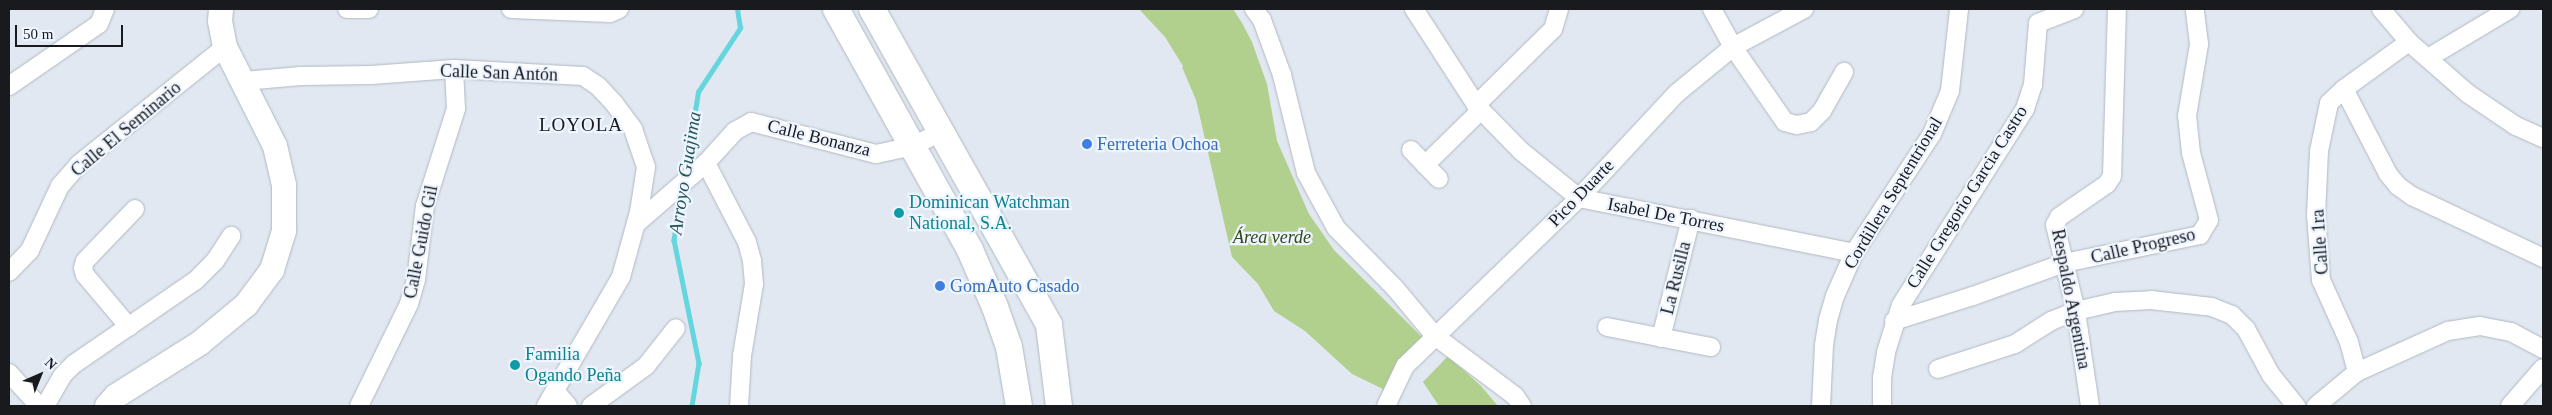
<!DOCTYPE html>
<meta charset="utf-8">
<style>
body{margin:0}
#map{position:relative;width:2552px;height:415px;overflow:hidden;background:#e1e8f1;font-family:Georgia,serif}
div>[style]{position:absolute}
.green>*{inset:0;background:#b1d08d}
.stream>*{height:4.5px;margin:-2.25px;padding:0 2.25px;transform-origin:2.25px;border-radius:2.25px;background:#65d5de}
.roads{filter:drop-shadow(0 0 1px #b1b8c1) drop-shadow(0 0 1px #b1b8c1)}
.street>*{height:18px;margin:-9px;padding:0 9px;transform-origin:9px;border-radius:9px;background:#fff}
.secondary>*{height:24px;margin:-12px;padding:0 12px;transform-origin:12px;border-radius:12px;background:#fff}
.primary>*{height:26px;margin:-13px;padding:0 13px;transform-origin:13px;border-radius:13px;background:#fff}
.dots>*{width:14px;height:14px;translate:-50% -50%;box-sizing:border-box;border:2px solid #eef5ff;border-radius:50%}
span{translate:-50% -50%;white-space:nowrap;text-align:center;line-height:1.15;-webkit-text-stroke:4.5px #eef5ff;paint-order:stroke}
.street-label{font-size:18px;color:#181a1e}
.shop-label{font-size:18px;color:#366cbe}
.left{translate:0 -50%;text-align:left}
.culture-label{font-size:18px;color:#0d838f}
.park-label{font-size:18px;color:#334816;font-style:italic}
.neighbourhood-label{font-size:19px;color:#181a1e;letter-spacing:1px}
.water-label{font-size:19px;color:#245559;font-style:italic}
.frame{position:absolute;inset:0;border:10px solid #181a1e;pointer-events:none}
.north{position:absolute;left:15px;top:350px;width:50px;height:50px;-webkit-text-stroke:4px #eef5ff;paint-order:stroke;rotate:44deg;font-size:14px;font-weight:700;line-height:20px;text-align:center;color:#181a1e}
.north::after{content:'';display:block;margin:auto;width:18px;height:22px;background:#181a1e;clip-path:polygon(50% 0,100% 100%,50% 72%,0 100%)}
.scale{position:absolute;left:15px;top:25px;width:108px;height:22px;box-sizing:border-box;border:2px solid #181a1e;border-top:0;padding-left:6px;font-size:15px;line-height:18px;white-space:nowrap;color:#181a1e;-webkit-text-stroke:4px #eef5ff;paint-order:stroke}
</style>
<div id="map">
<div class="green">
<i style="clip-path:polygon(1139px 9px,1233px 9px,1242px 23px,1252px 42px,1267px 84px,1277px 141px,1309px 214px,1334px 250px,1424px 339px,1378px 406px,1383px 389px,1352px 374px,1305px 331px,1274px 311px,1258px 284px,1232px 257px,1196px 100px,1182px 67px,1183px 66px,1165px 37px)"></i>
<i style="clip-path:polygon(1448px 356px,1481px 386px,1498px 406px,1439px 406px,1423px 382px)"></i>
</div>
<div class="stream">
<i style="left:685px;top:174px;width:83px;rotate:-81deg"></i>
<i style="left:698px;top:92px;width:77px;rotate:-56.7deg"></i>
<i style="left:740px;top:28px;width:19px;rotate:-99deg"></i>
<i style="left:682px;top:191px;width:50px;rotate:99.3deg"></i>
<i style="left:674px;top:240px;width:126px;rotate:78.5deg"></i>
<i style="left:699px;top:363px;width:44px;rotate:99.2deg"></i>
</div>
<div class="roads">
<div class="street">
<i style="left:347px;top:9px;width:22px"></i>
<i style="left:511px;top:9px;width:99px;rotate:2.3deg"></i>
<i style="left:610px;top:13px;width:10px;rotate:-24deg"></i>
<i style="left:1254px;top:9px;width:14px;rotate:54deg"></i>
<i style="left:1262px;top:20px;width:59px;rotate:70deg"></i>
<i style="left:1282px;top:75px;width:101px;rotate:76.2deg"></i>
<i style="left:1306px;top:173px;width:63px;rotate:61.4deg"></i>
<i style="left:1336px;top:228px;width:83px;rotate:45.5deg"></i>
<i style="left:1394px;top:287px;width:64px;rotate:50.1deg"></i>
<i style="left:1435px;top:336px;width:100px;rotate:36.9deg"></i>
<i style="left:1515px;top:396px;width:12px;rotate:55deg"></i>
<i style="left:1414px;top:9px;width:114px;rotate:57.1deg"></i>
<i style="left:1476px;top:105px;width:64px;rotate:45.6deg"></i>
<i style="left:1521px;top:151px;width:75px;rotate:39deg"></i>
<i style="left:1579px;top:198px;width:280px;rotate:11.3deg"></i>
<i style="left:1712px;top:9px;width:43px;rotate:61.1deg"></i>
<i style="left:1733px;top:47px;width:91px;rotate:55.3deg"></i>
<i style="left:1785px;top:122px;width:12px;rotate:14deg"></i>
<i style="left:1797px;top:125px;width:14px;rotate:-12deg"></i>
<i style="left:1811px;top:122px;width:16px;rotate:-45deg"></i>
<i style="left:1822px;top:111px;width:45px;rotate:-60.6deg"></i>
<i style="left:2381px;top:9px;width:43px;rotate:49.7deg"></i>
<i style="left:2409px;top:42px;width:77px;rotate:41.3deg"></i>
<i style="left:2467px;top:93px;width:59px;rotate:34deg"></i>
<i style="left:2516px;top:126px;width:30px;rotate:24deg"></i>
<i style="left:2428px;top:58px;width:96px;rotate:-30.9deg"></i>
<i style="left:244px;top:81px;width:57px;rotate:-5deg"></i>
<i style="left:301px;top:76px;width:70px;rotate:-0.8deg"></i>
<i style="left:371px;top:75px;width:83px;rotate:-4.1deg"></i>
<i style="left:454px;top:69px;width:129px;rotate:3.1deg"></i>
<i style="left:583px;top:76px;width:18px;rotate:34deg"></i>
<i style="left:598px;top:86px;width:22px;rotate:47deg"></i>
<i style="left:613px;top:102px;width:34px;rotate:53deg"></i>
<i style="left:633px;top:129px;width:40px;rotate:71.1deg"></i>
<i style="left:646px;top:167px;width:46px;rotate:98.8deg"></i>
<i style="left:639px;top:212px;width:67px;rotate:105.5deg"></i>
<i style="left:621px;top:277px;width:149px;rotate:120.2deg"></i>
<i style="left:9px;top:86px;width:109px;rotate:-34.6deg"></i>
<i style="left:99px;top:24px;width:16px;rotate:-68deg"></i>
<i style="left:2344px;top:89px;width:96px;rotate:62.6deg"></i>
<i style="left:2388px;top:174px;width:16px;rotate:50deg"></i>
<i style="left:2398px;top:186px;width:17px;rotate:36deg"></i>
<i style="left:2412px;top:196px;width:145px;rotate:25.3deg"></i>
<i style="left:1476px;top:105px;width:108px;rotate:-44.6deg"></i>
<i style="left:1553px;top:29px;width:21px;rotate:-73deg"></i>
<i style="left:1411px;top:150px;width:40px;rotate:46deg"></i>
<i style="left:706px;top:163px;width:89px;rotate:62.6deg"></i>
<i style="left:747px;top:242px;width:20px;rotate:75deg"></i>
<i style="left:752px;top:261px;width:23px;rotate:85deg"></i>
<i style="left:754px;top:284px;width:73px;rotate:99.5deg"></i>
<i style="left:742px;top:356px;width:50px;rotate:93.4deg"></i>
<i style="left:1425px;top:165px;width:78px;rotate:-44.5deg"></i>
<i style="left:636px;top:224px;width:93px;rotate:-41.1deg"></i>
<i style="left:706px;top:163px;width:43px;rotate:-47.8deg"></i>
<i style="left:735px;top:131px;width:18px;rotate:-29deg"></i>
<i style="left:751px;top:122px;width:129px;rotate:14.4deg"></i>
<i style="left:876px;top:154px;width:38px;rotate:-12deg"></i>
<i style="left:913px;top:146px;width:31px;rotate:-27deg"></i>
<i style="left:9px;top:272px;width:30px;rotate:-46deg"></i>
<i style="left:30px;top:250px;width:71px;rotate:-64.9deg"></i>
<i style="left:60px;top:186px;width:29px;rotate:-49deg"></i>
<i style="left:79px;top:164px;width:187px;rotate:-38.7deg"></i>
<i style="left:1894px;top:321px;width:83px;rotate:-17.6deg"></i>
<i style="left:1973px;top:296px;width:97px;rotate:-19.9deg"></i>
<i style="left:2064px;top:263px;width:139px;rotate:-11.6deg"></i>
<i style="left:2200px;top:235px;width:17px;rotate:-59deg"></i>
<i style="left:2209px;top:220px;width:69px;rotate:-105deg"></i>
<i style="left:2191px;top:153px;width:37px;rotate:-96deg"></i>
<i style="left:2187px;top:116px;width:73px;rotate:-80.5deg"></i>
<i style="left:2199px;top:44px;width:35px;rotate:-97deg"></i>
<i style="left:129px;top:327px;width:68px;rotate:-130.2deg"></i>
<i style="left:85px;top:275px;width:7px;rotate:-106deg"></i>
<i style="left:83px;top:268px;width:7px;rotate:-74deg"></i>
<i style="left:85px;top:261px;width:72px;rotate:-46.1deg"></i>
<i style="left:1607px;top:327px;width:106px;rotate:10.9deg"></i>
<i style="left:1661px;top:338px;width:123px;rotate:-75.9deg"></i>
<i style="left:1938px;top:369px;width:81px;rotate:-18deg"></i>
<i style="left:2015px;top:344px;width:43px;rotate:-32.6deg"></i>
<i style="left:2051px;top:321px;width:27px;rotate:-22deg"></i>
<i style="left:2076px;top:311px;width:40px;rotate:-13deg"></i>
<i style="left:2115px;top:302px;width:36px;rotate:-3deg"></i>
<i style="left:2151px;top:300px;width:61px;rotate:6.5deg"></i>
<i style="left:2212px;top:307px;width:22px;rotate:22deg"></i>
<i style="left:2232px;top:315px;width:20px;rotate:45deg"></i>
<i style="left:2246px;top:329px;width:52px;rotate:61.5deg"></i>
<i style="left:2271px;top:375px;width:40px;rotate:51deg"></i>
<i style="left:2357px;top:372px;width:31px;rotate:-105deg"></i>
<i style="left:2349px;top:342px;width:68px;rotate:-114.3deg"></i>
<i style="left:2321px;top:280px;width:65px;rotate:-94.4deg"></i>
<i style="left:2316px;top:215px;width:64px;rotate:-87.3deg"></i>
<i style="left:2319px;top:151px;width:49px;rotate:-78.2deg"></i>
<i style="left:2329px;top:103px;width:21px;rotate:-43deg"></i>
<i style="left:2344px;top:89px;width:80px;rotate:-35.9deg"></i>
<i style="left:9px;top:373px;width:45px;rotate:47.7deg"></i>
<i style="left:556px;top:392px;width:18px;rotate:49deg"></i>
<i style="left:45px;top:406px;width:34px;rotate:-60deg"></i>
<i style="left:62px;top:376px;width:17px;rotate:-45deg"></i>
<i style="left:74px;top:364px;width:148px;rotate:-34.5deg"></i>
<i style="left:196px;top:280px;width:27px;rotate:-45deg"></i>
<i style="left:215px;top:261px;width:30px;rotate:-57deg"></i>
<i style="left:359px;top:406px;width:114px;rotate:-63.9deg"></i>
<i style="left:409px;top:304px;width:25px;rotate:-74deg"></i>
<i style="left:416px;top:280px;width:75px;rotate:-83.1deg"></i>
<i style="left:425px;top:206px;width:102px;rotate:-72.3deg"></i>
<i style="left:456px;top:109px;width:40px;rotate:-92.9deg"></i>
<i style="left:591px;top:406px;width:68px;rotate:-36deg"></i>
<i style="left:646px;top:366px;width:48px;rotate:-51.7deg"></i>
<i style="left:1386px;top:406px;width:44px;rotate:-64.6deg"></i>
<i style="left:1405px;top:366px;width:242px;rotate:-44deg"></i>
<i style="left:1579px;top:198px;width:144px;rotate:-47deg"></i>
<i style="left:1677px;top:93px;width:72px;rotate:-39.4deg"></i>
<i style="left:1733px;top:47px;width:81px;rotate:-28.2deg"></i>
<i style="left:1821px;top:406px;width:61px;rotate:-87.2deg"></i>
<i style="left:1824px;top:345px;width:25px;rotate:-81deg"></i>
<i style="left:1828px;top:320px;width:25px;rotate:-74deg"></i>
<i style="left:1835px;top:296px;width:47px;rotate:-66.2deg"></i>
<i style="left:1854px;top:253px;width:142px;rotate:-56.8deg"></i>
<i style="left:1932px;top:134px;width:47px;rotate:-67.3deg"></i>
<i style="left:1950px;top:91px;width:82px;rotate:-83.7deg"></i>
<i style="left:1882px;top:406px;width:28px;rotate:-90deg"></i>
<i style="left:1882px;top:378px;width:26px;rotate:-81deg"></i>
<i style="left:1886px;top:352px;width:49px;rotate:-72.3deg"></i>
<i style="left:1901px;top:305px;width:232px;rotate:-57.7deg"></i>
<i style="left:2025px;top:109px;width:25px;rotate:-72deg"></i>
<i style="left:2033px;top:85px;width:62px;rotate:-85.4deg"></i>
<i style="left:2038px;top:23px;width:39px;rotate:-21deg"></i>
<i style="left:2090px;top:406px;width:96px;rotate:-98.4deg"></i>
<i style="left:2076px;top:311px;width:89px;rotate:-103.7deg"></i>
<i style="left:2055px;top:225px;width:9px;rotate:-63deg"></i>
<i style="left:2059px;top:217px;width:58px;rotate:-34.5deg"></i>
<i style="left:2107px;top:184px;width:9px;rotate:-58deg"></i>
<i style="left:2112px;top:176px;width:167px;rotate:-88.3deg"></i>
<i style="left:2316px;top:406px;width:53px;rotate:-39.7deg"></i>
<i style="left:2357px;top:372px;width:100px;rotate:-24.3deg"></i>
<i style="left:2448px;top:331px;width:32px;rotate:-9deg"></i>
<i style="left:2480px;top:326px;width:32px;rotate:11deg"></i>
<i style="left:2511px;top:332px;width:36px;rotate:28deg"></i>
<i style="left:2510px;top:406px;width:50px;rotate:-49deg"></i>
</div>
<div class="secondary">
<i style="left:107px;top:406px;width:13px;rotate:-48deg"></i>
<i style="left:116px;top:396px;width:99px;rotate:-32.2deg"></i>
<i style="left:200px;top:343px;width:60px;rotate:-39.6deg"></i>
<i style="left:246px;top:305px;width:44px;rotate:-53.4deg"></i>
<i style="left:272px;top:270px;width:41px;rotate:-72.9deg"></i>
<i style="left:284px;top:231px;width:46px;rotate:-90deg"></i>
<i style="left:284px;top:185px;width:40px;rotate:-103deg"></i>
<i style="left:275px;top:146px;width:111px;rotate:-116.8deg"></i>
<i style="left:225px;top:47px;width:26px;rotate:-101deg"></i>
<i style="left:220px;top:21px;width:12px;rotate:-85deg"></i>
</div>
<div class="primary">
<i style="left:836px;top:9px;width:276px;rotate:60.9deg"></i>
<i style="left:970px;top:250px;width:62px;rotate:66.3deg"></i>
<i style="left:995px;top:307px;width:42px;rotate:70.7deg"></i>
<i style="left:1009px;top:347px;width:60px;rotate:80.4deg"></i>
<i style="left:872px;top:9px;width:362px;rotate:60.7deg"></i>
<i style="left:1049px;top:325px;width:82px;rotate:83deg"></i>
</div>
</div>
<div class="dots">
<i style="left:1087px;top:144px;background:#3f7fe0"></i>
<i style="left:899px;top:213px;background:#0f9aa8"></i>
<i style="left:940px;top:286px;background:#3f7fe0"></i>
<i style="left:515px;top:365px;background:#0f9aa8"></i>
</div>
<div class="street-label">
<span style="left:499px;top:73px;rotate:2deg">Calle San Antón</span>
<span style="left:126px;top:129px;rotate:-40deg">Calle El Seminario</span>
<span style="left:819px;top:138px;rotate:14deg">Calle Bonanza</span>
<span style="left:1581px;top:193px;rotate:-46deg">Pico Duarte</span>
<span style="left:1893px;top:193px;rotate:-59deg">Cordillera Septentrional</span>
<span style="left:1967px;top:197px;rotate:-58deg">Calle Gregorio Garcia Castro</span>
<span style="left:1666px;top:215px;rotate:11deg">Isabel De Torres</span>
<span style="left:421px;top:242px;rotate:-79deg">Calle Guido Gil</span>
<span style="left:2320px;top:242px;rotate:-94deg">Calle 1ra</span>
<span style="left:2143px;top:246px;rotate:-13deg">Calle Progreso</span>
<span style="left:1676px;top:278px;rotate:-76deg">La Rusilla</span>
<span style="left:2071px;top:299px;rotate:79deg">Respaldo Argentina</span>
</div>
<div class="shop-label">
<span class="left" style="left:1097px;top:144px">Ferreteria Ochoa</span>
<span class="left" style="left:950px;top:286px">GomAuto Casado</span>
</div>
<div class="culture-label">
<span class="left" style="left:909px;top:213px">Dominican Watchman<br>National, S.A.</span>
<span class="left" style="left:525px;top:365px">Familia<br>Ogando Peña</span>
</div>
<div class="park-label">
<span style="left:1272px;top:237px">Área verde</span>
</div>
<div class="neighbourhood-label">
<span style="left:581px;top:125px">LOYOLA</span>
</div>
<div class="water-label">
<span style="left:685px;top:173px;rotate:-81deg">Arroyo Guajima</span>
</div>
<div class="frame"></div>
<div class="north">N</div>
<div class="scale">50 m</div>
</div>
